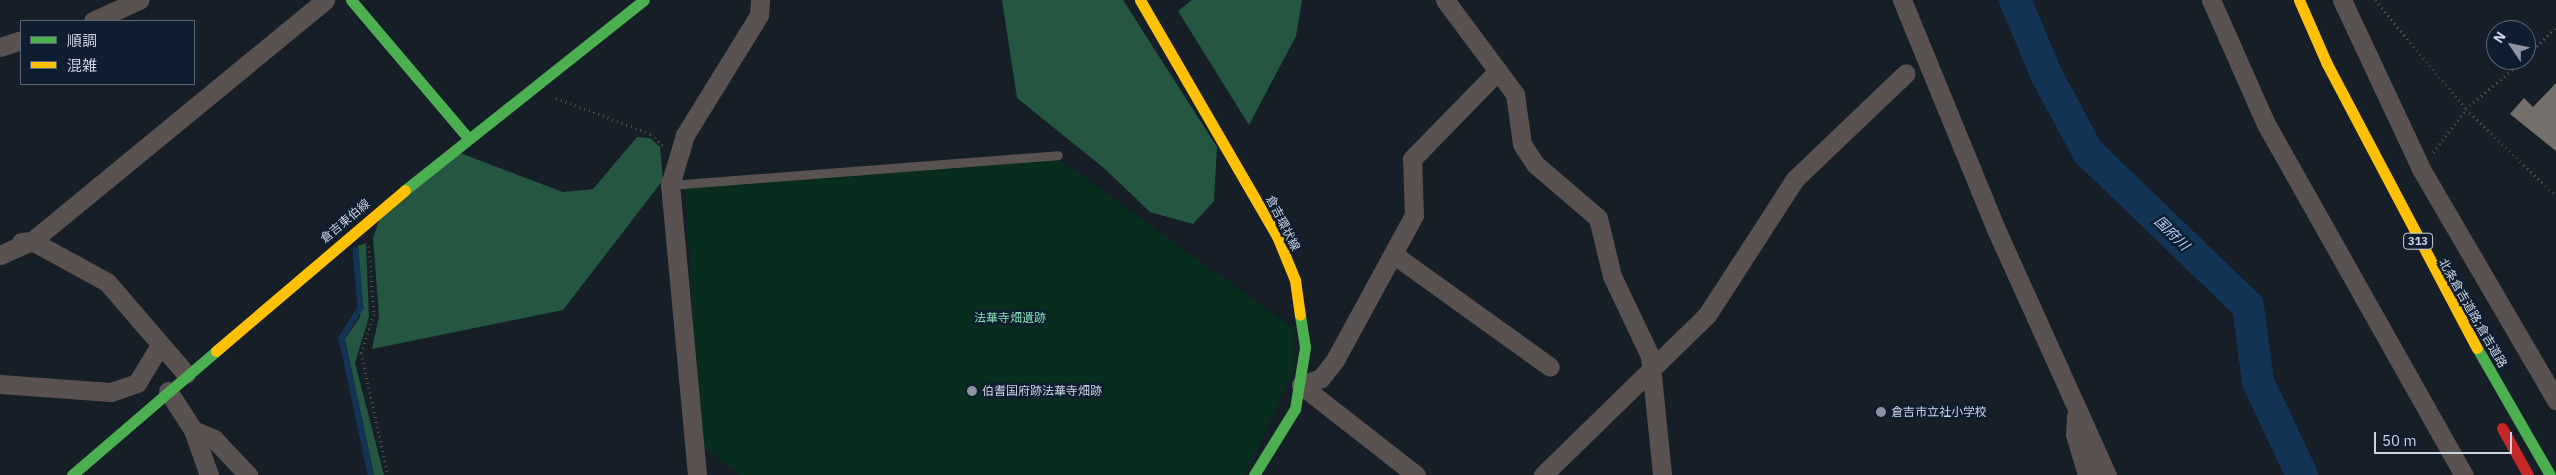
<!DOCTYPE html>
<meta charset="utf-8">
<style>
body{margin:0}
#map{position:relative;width:2556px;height:475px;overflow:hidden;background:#161e27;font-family:"IBM Plex Sans","Noto Sans JP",sans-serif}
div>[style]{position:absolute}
.green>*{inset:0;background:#082c1e}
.forest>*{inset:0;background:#245641}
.stream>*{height:5.5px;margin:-2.75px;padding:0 2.75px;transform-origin:2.75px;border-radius:2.75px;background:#143455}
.river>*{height:32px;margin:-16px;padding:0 16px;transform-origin:16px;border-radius:16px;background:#143455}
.building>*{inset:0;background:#75706c}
.path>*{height:3px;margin-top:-1.5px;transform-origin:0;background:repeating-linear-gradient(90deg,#544f4f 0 1px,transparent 0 5px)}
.lane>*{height:9px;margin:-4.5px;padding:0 4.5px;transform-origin:4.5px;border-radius:4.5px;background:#5a5250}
.street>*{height:19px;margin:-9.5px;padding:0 9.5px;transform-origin:9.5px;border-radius:9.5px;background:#5a5250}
.fast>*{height:11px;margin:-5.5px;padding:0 5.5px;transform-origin:5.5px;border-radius:5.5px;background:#4caf50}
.slow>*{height:11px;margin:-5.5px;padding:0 5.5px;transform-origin:5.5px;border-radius:5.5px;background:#ffc107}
.jam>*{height:11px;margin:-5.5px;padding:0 5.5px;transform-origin:5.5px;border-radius:5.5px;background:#c62828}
.dots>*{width:14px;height:14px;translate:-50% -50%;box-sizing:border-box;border:2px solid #0e1d2f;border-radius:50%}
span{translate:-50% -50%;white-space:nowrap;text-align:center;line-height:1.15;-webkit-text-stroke:5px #0e1d2f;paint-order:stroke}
.shield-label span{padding:1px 4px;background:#0e1d2f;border:1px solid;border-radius:4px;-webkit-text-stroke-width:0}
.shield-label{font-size:11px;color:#cad4e1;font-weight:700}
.street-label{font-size:12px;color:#cad4e1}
.park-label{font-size:12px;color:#86ddb2}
.poi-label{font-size:12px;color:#cad4e1}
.left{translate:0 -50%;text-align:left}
.water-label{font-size:14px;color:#b2d2f7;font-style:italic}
.legend{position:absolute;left:20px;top:20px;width:175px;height:65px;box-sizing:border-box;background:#0e1d2f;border:1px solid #596676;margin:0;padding:6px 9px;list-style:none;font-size:15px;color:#cad4e1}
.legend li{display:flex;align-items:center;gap:10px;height:25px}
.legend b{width:25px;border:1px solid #596676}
.north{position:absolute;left:2486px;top:20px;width:50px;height:50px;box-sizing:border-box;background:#0e1d2f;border:1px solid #596676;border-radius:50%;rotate:304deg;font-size:14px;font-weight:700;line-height:20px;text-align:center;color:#cad4e1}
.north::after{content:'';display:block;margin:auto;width:18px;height:22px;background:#8b94a0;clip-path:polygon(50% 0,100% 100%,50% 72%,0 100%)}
.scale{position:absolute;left:2374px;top:432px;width:138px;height:22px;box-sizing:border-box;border:2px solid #cad4e1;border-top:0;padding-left:6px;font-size:15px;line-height:18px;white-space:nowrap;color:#cad4e1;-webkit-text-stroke:4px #0e1d2f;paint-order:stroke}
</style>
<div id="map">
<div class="green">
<i style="clip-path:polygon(1056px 157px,1294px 329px,1293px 373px,1244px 475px,740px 475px,701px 445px,685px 188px)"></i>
</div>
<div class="forest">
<i style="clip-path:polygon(1002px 0,1123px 0,1217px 147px,1214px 201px,1193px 224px,1150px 212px,1105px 169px,1017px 98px)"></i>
<i style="clip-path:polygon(1192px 0,1302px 0,1296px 36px,1249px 125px,1178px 11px)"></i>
<i style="clip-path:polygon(637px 137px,650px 138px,660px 147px,663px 180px,563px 310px,372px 349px,379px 316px,373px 238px,381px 215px,460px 153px,563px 192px,593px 189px)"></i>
<i style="clip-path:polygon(366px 243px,369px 317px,355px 363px,384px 475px,374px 475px,345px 339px,360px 317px,358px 246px)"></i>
</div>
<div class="stream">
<i style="left:356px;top:250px;width:58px;rotate:85.1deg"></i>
<i style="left:361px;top:308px;width:36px;rotate:122deg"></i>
<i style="left:342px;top:338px;width:140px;rotate:78deg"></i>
</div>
<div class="river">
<i style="left:2015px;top:0;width:82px;rotate:67.2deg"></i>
<i style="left:2047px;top:76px;width:86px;rotate:61.7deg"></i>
<i style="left:2088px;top:152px;width:222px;rotate:43.9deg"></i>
<i style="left:2248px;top:306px;width:77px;rotate:82.5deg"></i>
<i style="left:2258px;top:382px;width:103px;rotate:64.7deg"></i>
</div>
<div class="building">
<i style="clip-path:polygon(2556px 83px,2556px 151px,2510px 114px,2524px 98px,2533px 107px)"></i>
</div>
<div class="path">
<i style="left:2375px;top:0;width:142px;rotate:50.1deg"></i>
<i style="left:2466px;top:109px;width:125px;rotate:44deg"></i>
<i style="left:2526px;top:57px;width:42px;rotate:-45deg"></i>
<i style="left:556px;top:98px;width:102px;rotate:20.8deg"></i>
<i style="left:651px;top:134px;width:16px;rotate:45deg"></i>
<i style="left:2433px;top:152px;width:54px;rotate:-52.5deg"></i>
<i style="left:2466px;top:109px;width:75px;rotate:-40.7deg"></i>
<i style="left:369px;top:246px;width:68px;rotate:85.8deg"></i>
<i style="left:374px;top:314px;width:41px;rotate:108.4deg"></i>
<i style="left:361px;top:353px;width:125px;rotate:77.5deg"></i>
</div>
<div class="lane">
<i style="left:670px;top:185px;width:389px;rotate:-4.4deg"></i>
</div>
<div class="street">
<i style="left:1445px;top:0;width:117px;rotate:53.3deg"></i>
<i style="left:1515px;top:94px;width:50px;rotate:82deg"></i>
<i style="left:1522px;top:144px;width:24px;rotate:57deg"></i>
<i style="left:1535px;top:164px;width:83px;rotate:40.6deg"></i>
<i style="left:1598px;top:218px;width:60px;rotate:76.4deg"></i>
<i style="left:1612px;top:276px;width:89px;rotate:64.6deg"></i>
<i style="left:1650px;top:356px;width:120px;rotate:84.2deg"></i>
<i style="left:1902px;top:0;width:245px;rotate:67.7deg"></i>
<i style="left:1995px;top:227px;width:272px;rotate:65.7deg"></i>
<i style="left:2211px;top:0;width:136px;rotate:66.1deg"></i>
<i style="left:2266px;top:124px;width:403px;rotate:60.6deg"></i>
<i style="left:2342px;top:0;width:187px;rotate:64.9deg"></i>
<i style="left:2421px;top:169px;width:268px;rotate:59.7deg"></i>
<i style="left:93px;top:21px;width:51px;rotate:-24.5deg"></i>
<i style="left:0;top:47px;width:22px;rotate:-18deg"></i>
<i style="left:21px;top:242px;width:11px;rotate:-5deg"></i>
<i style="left:32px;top:241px;width:85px;rotate:28.7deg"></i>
<i style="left:107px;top:282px;width:121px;rotate:49.3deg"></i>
<i style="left:1393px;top:254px;width:193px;rotate:35.7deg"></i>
<i style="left:0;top:255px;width:35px;rotate:-24deg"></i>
<i style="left:32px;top:241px;width:379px;rotate:-39.4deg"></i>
<i style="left:0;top:384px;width:111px;rotate:4.1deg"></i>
<i style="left:111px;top:392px;width:28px;rotate:-19deg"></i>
<i style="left:137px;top:383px;width:42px;rotate:-58.6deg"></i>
<i style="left:168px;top:391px;width:46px;rotate:57.3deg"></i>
<i style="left:193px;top:430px;width:48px;rotate:70.4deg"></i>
<i style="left:2076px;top:416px;width:18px;rotate:93deg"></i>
<i style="left:2075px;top:434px;width:43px;rotate:73.7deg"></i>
<i style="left:193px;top:430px;width:23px;rotate:23deg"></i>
<i style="left:214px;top:439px;width:50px;rotate:46.6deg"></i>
<i style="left:697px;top:475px;width:291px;rotate:-95.3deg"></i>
<i style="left:670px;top:185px;width:52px;rotate:-73.3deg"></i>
<i style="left:685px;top:135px;width:141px;rotate:-58.3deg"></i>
<i style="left:759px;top:15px;width:15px;rotate:-86deg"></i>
<i style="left:1416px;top:475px;width:146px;rotate:-142deg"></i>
<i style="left:1301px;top:385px;width:21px;rotate:-19deg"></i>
<i style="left:1321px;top:378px;width:23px;rotate:-52deg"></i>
<i style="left:1335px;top:360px;width:165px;rotate:-61.4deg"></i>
<i style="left:1414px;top:215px;width:56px;rotate:-92deg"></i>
<i style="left:1412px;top:159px;width:123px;rotate:-45.7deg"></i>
<i style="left:1543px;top:475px;width:229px;rotate:-44.3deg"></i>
<i style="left:1707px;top:315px;width:162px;rotate:-57.1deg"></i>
<i style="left:1795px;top:179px;width:153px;rotate:-43.7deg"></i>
</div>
<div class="fast">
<i style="left:351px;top:0;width:182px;rotate:49.7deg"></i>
<i style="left:405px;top:190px;width:305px;rotate:-38.5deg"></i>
<i style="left:2477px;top:348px;width:146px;rotate:60.1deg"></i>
<i style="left:72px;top:475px;width:190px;rotate:-40.7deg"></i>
<i style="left:1254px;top:475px;width:78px;rotate:-58.2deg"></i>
<i style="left:1295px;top:409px;width:63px;rotate:-80.8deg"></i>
<i style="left:1305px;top:347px;width:32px;rotate:-99deg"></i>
</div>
<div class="slow">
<i style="left:1140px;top:0;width:273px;rotate:59.9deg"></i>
<i style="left:1277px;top:236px;width:48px;rotate:67.8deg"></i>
<i style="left:1295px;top:280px;width:35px;rotate:82deg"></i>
<i style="left:2299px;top:0;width:70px;rotate:66.4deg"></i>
<i style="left:2327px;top:64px;width:321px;rotate:62.2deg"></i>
<i style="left:216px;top:351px;width:248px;rotate:-40.4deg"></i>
</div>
<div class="jam">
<i style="left:2502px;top:428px;width:54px;rotate:61deg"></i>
</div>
<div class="dots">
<i style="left:972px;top:391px;background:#8b94a0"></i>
<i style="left:1881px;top:412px;background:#8b94a0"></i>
</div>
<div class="shield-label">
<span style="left:2418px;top:241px">313</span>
</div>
<div class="street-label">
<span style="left:345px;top:221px;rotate:-40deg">倉吉東伯線</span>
<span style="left:1283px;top:223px;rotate:63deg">倉吉環状線</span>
<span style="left:2473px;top:313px;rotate:60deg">北条倉吉道路;倉吉道路</span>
</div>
<div class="park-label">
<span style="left:1010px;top:318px">法華寺畑遺跡</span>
</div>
<div class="poi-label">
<span class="left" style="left:982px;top:391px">伯耆国府跡法華寺畑跡</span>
<span class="left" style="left:1891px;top:412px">倉吉市立社小学校</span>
</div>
<div class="water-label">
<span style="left:2172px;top:233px;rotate:44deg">国府川</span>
</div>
<ul class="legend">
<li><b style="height:6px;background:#4caf50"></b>順調</li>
<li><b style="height:6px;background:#ffc107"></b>混雑</li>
</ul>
<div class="north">N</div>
<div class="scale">50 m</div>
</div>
